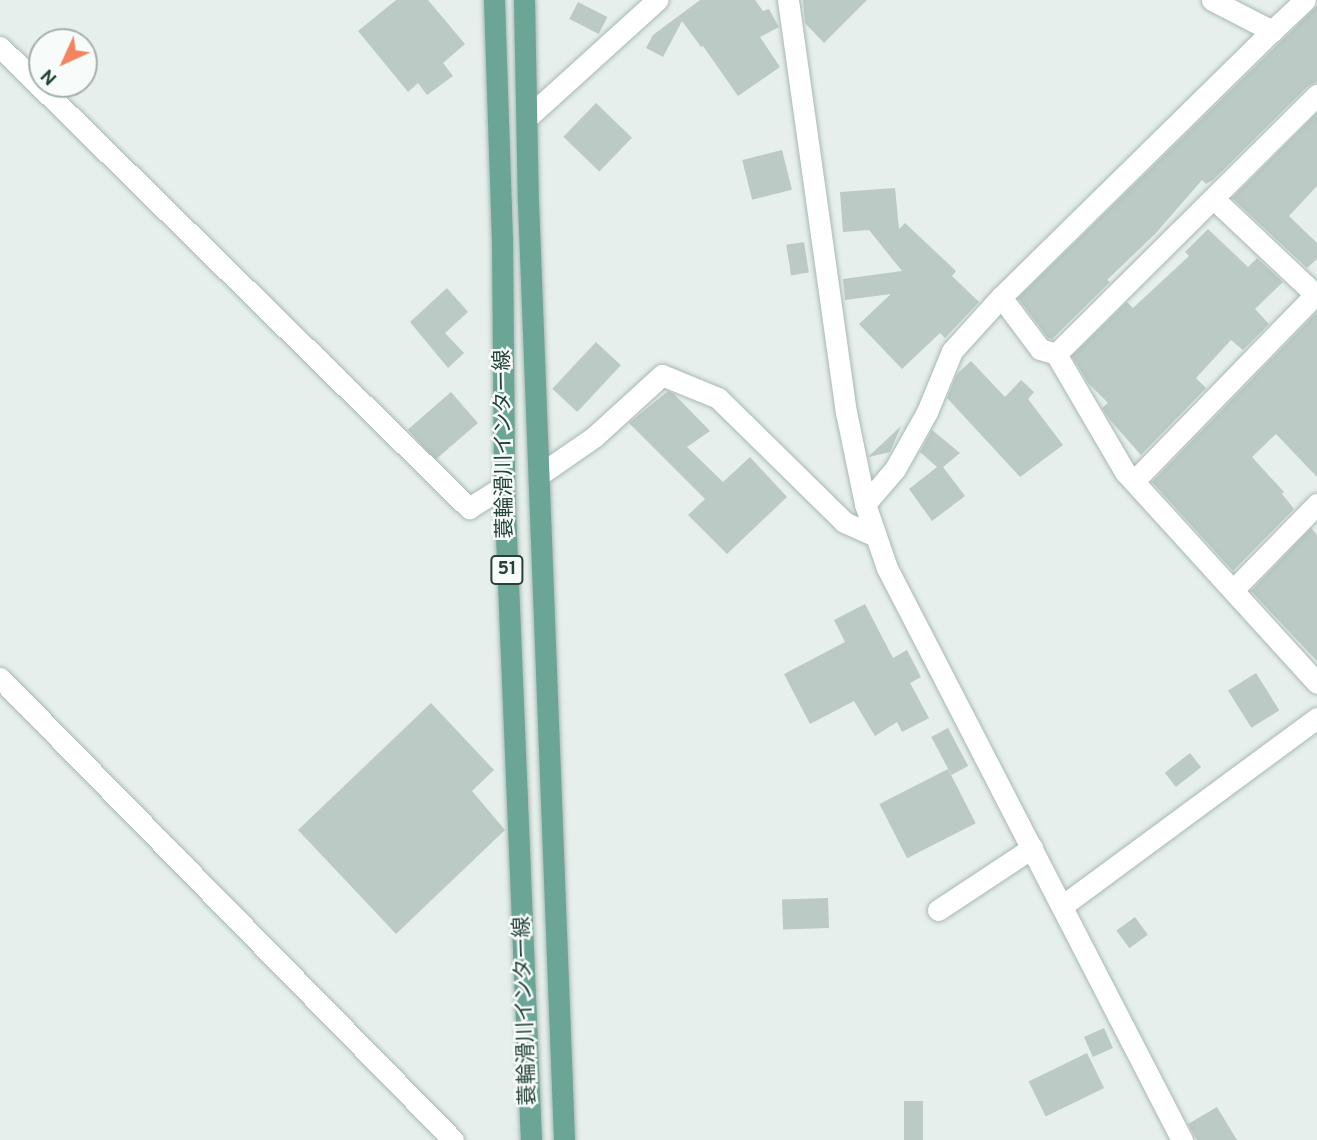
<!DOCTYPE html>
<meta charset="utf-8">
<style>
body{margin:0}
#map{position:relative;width:1317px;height:1140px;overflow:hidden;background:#e6efeb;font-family:Overpass,"Noto Sans JP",sans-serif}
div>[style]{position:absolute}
.building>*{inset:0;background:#bbcac4;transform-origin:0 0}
.roads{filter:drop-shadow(0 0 2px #a8b8b2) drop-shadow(0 0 2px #a8b8b2)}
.minor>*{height:21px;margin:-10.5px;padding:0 10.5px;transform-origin:10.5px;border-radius:10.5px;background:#fff}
.major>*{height:21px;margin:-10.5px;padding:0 10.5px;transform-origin:10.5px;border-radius:10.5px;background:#6aa596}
span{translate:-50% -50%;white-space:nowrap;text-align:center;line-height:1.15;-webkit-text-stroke:5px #f7fbf9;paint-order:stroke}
.shield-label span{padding:2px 5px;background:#f7fbf9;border:2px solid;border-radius:5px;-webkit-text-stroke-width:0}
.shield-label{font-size:19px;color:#24423a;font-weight:700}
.street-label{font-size:21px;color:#24423a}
.north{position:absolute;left:28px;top:28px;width:70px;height:70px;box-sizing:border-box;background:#f7fbf9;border:2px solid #a3b1ad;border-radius:50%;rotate:225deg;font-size:19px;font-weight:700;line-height:28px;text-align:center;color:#24423a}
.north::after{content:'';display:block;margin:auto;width:24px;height:32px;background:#f4845f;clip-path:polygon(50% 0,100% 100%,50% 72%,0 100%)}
</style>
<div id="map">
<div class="building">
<i style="clip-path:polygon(396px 0,428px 0,465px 44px,443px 63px,453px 76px,427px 95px,418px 83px,408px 92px,358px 31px)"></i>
<i style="clip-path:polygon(700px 0,755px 0,763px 11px,769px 9px,779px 27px,760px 37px,780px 67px,738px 96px,703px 46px,701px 47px,682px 21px,663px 57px,646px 48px,653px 35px)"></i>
<i style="clip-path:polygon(803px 0,867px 0,824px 43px,805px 23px)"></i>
<i style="left:578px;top:2px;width:33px;height:19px;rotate:27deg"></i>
<i style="clip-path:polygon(1317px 6px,1317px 82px,1308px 86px,1213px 180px,1206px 184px,1202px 180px,1156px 233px,1107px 280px,1110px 282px,1052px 339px,1048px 338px,1018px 298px)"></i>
<i style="left:596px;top:103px;width:50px;height:47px;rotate:44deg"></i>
<i style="clip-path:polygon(1317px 113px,1317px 186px,1289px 216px,1317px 243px,1317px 259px,1307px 268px,1232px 198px)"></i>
<i style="left:782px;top:150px;width:41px;height:41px;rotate:76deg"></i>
<i style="clip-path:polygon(895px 188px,899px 229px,905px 223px,956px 271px,952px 276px,979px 302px,945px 338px,940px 333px,902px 369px,859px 324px,891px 294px,845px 300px,843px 279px,902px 271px,869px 230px,843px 232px,840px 192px)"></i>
<i style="clip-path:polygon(1208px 229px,1248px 267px,1257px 258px,1283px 282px,1255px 309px,1269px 324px,1243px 350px,1231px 340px,1196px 378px,1206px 388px,1141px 455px,1110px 420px,1102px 408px,1108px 403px,1088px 383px,1072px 356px,1127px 302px,1133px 308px,1189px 256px,1185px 252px)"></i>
<i style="left:804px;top:242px;width:31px;height:18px;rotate:81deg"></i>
<i style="clip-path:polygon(447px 288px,468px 312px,445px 333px,464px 353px,448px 368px,410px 322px)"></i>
<i style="clip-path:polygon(1317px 312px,1317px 477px,1276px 434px,1252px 457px,1284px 492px,1282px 494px,1294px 509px,1233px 571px,1152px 482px)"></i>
<i style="left:596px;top:342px;width:34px;height:64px;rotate:43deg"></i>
<i style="clip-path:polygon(971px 361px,1005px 397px,1021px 380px,1034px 392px,1028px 399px,1063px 445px,1020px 477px,947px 398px,957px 374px)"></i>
<i style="clip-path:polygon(668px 391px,674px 394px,710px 431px,687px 447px,723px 482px,750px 457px,787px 497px,727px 554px,688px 515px,705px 499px,629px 423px)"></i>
<i style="left:451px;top:392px;width:41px;height:57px;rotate:49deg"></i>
<i style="clip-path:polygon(901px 426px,890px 452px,869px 457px,869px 456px)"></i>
<i style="clip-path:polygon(932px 430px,960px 453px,943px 467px,965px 496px,932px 521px,909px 489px,937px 467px,920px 452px)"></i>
<i style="clip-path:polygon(1311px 528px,1317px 535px,1317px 661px,1251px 591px)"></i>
<i style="clip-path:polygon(865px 604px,893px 658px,907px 650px,921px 677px,910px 683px,929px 718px,902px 732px,897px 722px,875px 736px,854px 701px,810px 724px,784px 674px,845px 642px,834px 620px)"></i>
<i style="left:1256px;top:673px;width:44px;height:33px;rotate:58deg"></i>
<i style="clip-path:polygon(431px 703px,494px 770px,472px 791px,505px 830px,396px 934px,298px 830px)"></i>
<i style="left:948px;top:728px;width:43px;height:19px;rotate:62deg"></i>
<i style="left:1190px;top:753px;width:18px;height:32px;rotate:52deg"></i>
<i style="left:948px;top:769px;width:61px;height:77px;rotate:63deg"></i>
<i style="left:828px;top:898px;width:30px;height:46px;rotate:88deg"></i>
<i style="left:1135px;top:917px;width:22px;height:23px;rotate:54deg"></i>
<i style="left:1104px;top:1028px;width:22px;height:22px;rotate:66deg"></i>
<i style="left:1087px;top:1053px;width:39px;height:65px;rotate:64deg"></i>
<i style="left:904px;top:1101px;width:19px;height:39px"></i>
<i style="clip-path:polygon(1217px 1107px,1237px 1140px,1197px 1140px,1188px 1124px)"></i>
</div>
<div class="roads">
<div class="minor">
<i style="left:788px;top:0;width:416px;rotate:82deg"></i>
<i style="left:846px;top:412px;width:94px;rotate:78.3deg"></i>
<i style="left:865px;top:504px;width:68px;rotate:71deg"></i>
<i style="left:887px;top:568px;width:644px;rotate:62.72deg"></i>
<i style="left:1212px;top:0;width:68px;rotate:27.3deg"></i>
<i style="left:1272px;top:31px;width:45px;rotate:-43.2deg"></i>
<i style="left:0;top:47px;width:658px;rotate:44.51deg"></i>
<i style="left:469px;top:508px;width:41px;rotate:-32.2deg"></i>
<i style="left:527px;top:118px;width:176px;rotate:-42.2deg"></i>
<i style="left:1213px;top:198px;width:143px;rotate:43.3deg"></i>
<i style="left:1001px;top:297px;width:380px;rotate:-44.5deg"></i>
<i style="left:1056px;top:354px;width:368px;rotate:-44.8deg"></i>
<i style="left:539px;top:475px;width:67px;rotate:-34.6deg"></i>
<i style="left:594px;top:437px;width:92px;rotate:-42.4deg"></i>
<i style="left:662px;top:375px;width:61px;rotate:22.3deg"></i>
<i style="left:718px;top:398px;width:177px;rotate:44.5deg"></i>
<i style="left:844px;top:522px;width:35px;rotate:24deg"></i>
<i style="left:1134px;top:481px;width:262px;rotate:-45.8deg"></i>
<i style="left:865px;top:504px;width:46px;rotate:-49.4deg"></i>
<i style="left:895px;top:469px;width:65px;rotate:-60.7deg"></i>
<i style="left:927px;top:412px;width:66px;rotate:-67.7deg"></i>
<i style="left:952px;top:351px;width:73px;rotate:-47.8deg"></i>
<i style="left:1001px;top:297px;width:65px;rotate:53.1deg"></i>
<i style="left:1040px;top:349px;width:17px;rotate:17deg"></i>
<i style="left:1056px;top:354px;width:137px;rotate:59.7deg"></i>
<i style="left:1125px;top:472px;width:285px;rotate:47.7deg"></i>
<i style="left:1234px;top:589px;width:119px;rotate:-45.7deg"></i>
<i style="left:0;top:678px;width:647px;rotate:45.56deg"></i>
<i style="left:1062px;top:906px;width:317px;rotate:-36.4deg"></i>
<i style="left:938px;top:910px;width:113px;rotate:-33.4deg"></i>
</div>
<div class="major">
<i style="left:494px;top:0;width:238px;rotate:88.1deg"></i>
<i style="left:502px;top:238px;width:248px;rotate:89.5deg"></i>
<i style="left:504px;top:486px;width:655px;rotate:87.64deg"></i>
<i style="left:524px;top:0;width:202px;rotate:88.9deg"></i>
<i style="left:528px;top:202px;width:939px;rotate:87.8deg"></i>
</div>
</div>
<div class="shield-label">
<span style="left:507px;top:570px">51</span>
</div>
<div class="street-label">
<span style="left:505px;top:444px;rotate:-91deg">蓑輪滑川インター線</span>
<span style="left:526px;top:1011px;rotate:-92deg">蓑輪滑川インター線</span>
</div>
<div class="north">N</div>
</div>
